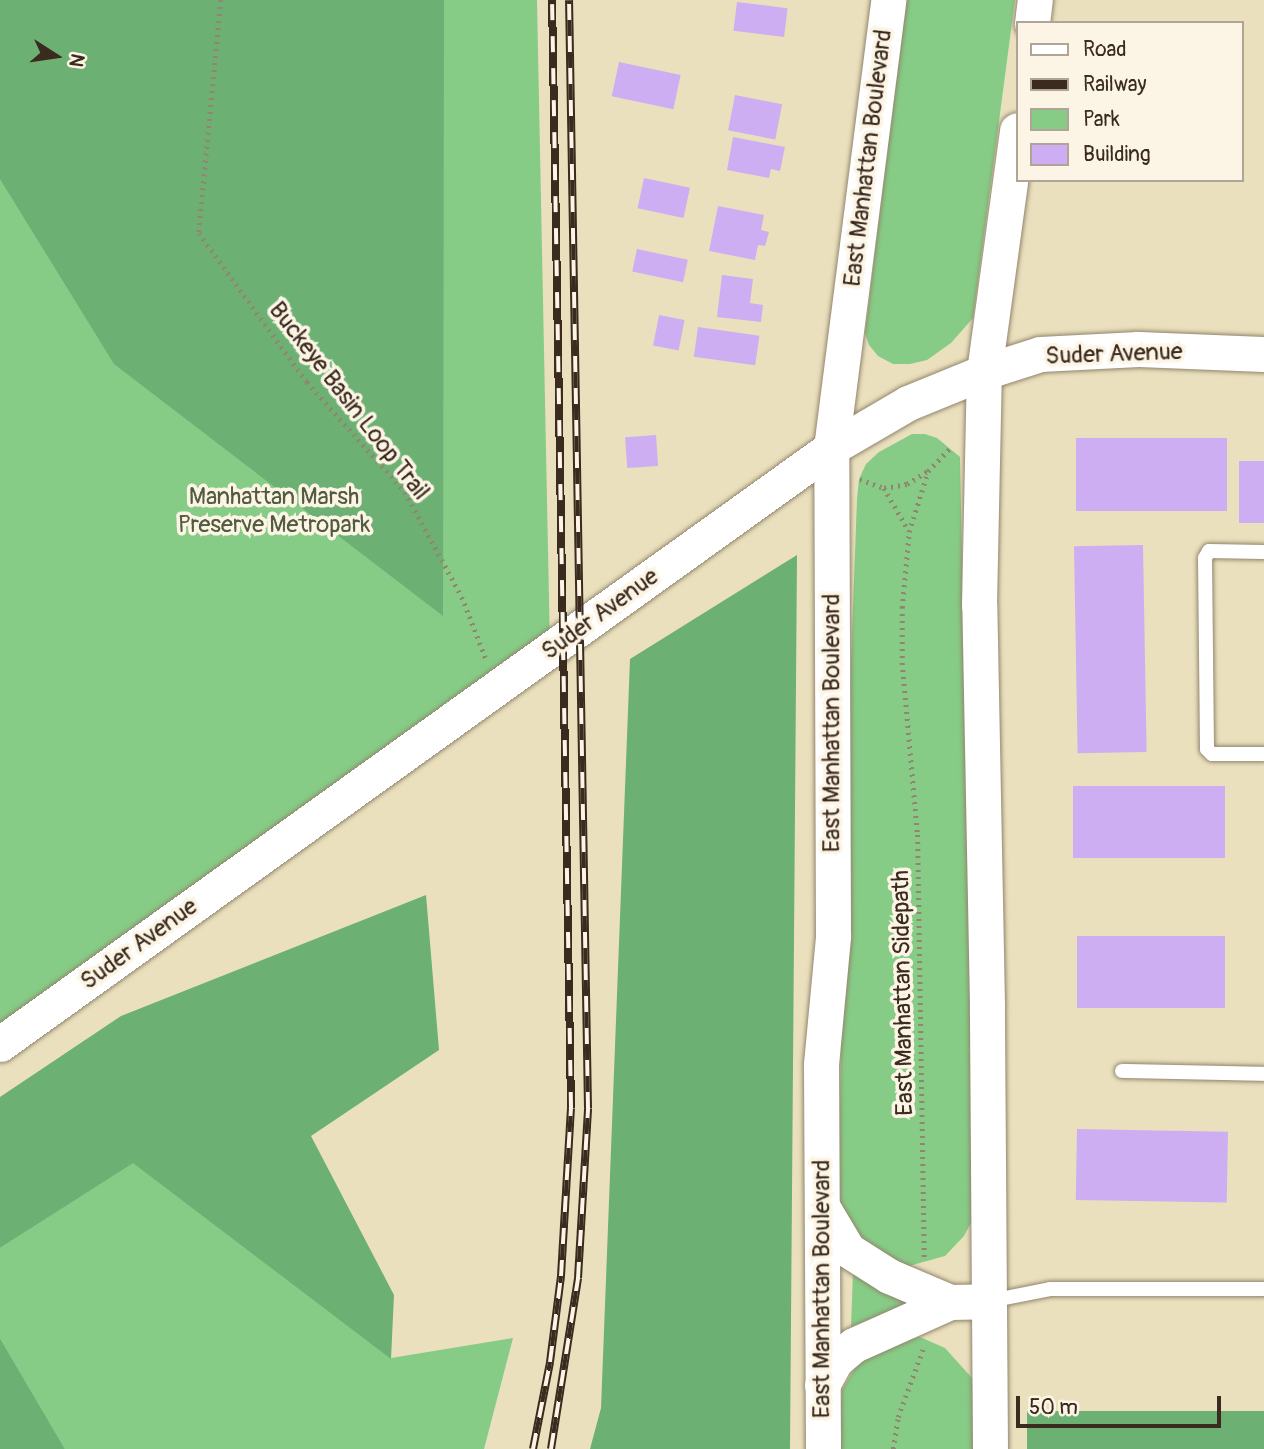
<!DOCTYPE html>
<style>
body{margin:0}
#map{position:relative;width:1264px;height:1449px;overflow:hidden;background:#eae0bd;font-family:Pangolin,sans-serif}
div>[style]{position:absolute}
.green>*{inset:0;background:#86cc86}
.forest>*{inset:0;background:#6cb073;transform-origin:0 0}
.building>*{inset:0;background:#cdaef3;transform-origin:0 0}
.path>*{height:4.5px;margin-top:-2.25px;transform-origin:0;background:repeating-linear-gradient(90deg,#92856e 0 2px,transparent 0 7px)}
.roads{filter:drop-shadow(0 0 2px #92856e) drop-shadow(0 0 2px #92856e)}
.service>*{height:14px;margin:-7px;padding:0 7px;transform-origin:7px;border-radius:7px;background:#fff}
.tertiary>*{height:35px;margin:-17.5px;padding:0 17.5px;transform-origin:17.5px;border-radius:17.5px;background:#fff}
.rail>*{height:8px;margin-top:-4px;transform-origin:0;background:repeating-linear-gradient(90deg,#fcf5e5 0 16px,#3b2a1e 0 32px);box-sizing:border-box;border-block:2px solid #3b2a1e}
span{translate:-50% -50%;white-space:nowrap;text-align:center;line-height:1.15;-webkit-text-stroke:7px #fcf5e5;paint-order:stroke}
.street-label{font-size:24px;color:#3b2a1e}
.park-label{font-size:24px;color:#525b3d}
.legend{position:absolute;left:1016px;top:21px;width:228px;height:161px;box-sizing:border-box;background:#fcf5e5;border:2px solid #afa495;margin:0;padding:9px 12px;list-style:none;font-size:21px;color:#3b2a1e}
.legend li{display:flex;align-items:center;gap:14px;height:35px}
.legend b{width:35px;border:2px solid #afa495}
.north{position:absolute;left:21px;top:21px;width:70px;height:70px;-webkit-text-stroke:5px #fcf5e5;paint-order:stroke;rotate:102deg;font-size:19px;font-weight:700;line-height:28px;text-align:center;color:#3b2a1e}
.north::after{content:'';display:block;margin:auto;width:24px;height:32px;background:#3b2a1e;clip-path:polygon(50% 0,100% 100%,50% 72%,0 100%)}
.scale{position:absolute;left:1016px;top:1396px;width:205px;height:32px;box-sizing:border-box;border:4px solid #3b2a1e;border-top:0;padding-left:9px;font-size:21px;line-height:24px;white-space:nowrap;color:#3b2a1e;-webkit-text-stroke:5px #fcf5e5;paint-order:stroke}
</style>
<div id="map">
<div class="green">
<i style="clip-path:polygon(0 0,537px 0,550px 650px,0 1044px)"></i>
<i style="clip-path:polygon(906px 0,1015px 0,973px 318px,951px 343px,927px 360px,910px 364px,893px 364px,878px 356px,869px 345px,865px 333px)"></i>
<i style="clip-path:polygon(912px 434px,925px 434px,937px 438px,960px 457px,975px 1200px,974px 1217px,964px 1236px,945px 1256px,909px 1266px,862px 1245px,839px 1201px,841px 1024px,848px 967px,850px 688px,857px 499px,859px 479px,866px 464px,879px 452px)"></i>
<i style="clip-path:polygon(133px 1162px,391px 1358px,513px 1338px,484px 1449px,65px 1449px,0 1338px,0 1248px)"></i>
<i style="clip-path:polygon(853px 1271px,918px 1300px,851px 1327px)"></i>
<i style="clip-path:polygon(920px 1337px,945px 1348px,972px 1378px,976px 1404px,976px 1449px,838px 1449px,842px 1390px,855px 1368px,872px 1354px,903px 1339px)"></i>
</div>
<div class="forest">
<i style="clip-path:polygon(0 0,444px 0,443px 616px,114px 364px,0 179px)"></i>
<i style="clip-path:polygon(797px 555px,790px 1449px,590px 1449px,601px 1408px,630px 659px)"></i>
<i style="clip-path:polygon(426px 895px,439px 1050px,311px 1136px,394px 1295px,391px 1359px,133px 1163px,0 1248px,0 1097px,121px 1016px)"></i>
<i style="clip-path:polygon(0 1338px,65px 1449px,0 1449px)"></i>
<i style="left:1264px;top:1411px;width:38px;height:237px;rotate:90deg"></i>
</div>
<div class="building">
<i style="left:737px;top:2px;width:51px;height:29px;rotate:7deg"></i>
<i style="left:619px;top:62px;width:63px;height:35px;rotate:12deg"></i>
<i style="left:735px;top:95px;width:48px;height:36px;rotate:11deg"></i>
<i style="clip-path:polygon(733px 137px,785px 147px,780px 171px,771px 169px,769px 178px,727px 170px)"></i>
<i style="left:644px;top:178px;width:47px;height:31px;rotate:12deg"></i>
<i style="clip-path:polygon(718px 206px,764px 215px,761px 230px,769px 232px,765px 246px,758px 245px,755px 260px,709px 251px)"></i>
<i style="left:637px;top:249px;width:52px;height:23px;rotate:12deg"></i>
<i style="clip-path:polygon(722px 275px,753px 279px,750px 303px,763px 305px,761px 322px,717px 317px)"></i>
<i style="left:659px;top:315px;width:26px;height:31px;rotate:11deg"></i>
<i style="left:698px;top:327px;width:62px;height:30px;rotate:8deg"></i>
<i style="left:656px;top:435px;width:31px;height:31px;rotate:86deg"></i>
<i style="left:1076px;top:438px;width:151px;height:73px"></i>
<i style="left:1239px;top:461px;width:25px;height:62px"></i>
<i style="left:1143px;top:545px;width:207px;height:69px;rotate:89deg"></i>
<i style="left:1225px;top:786px;width:72px;height:152px;rotate:90deg"></i>
<i style="left:1077px;top:936px;width:148px;height:72px"></i>
<i style="left:1077px;top:1129px;width:151px;height:71px;rotate:1deg"></i>
</div>
<div class="path">
<i style="left:221px;top:0;width:234px;rotate:95.4deg"></i>
<i style="left:199px;top:233px;width:184px;rotate:54.1deg"></i>
<i style="left:307px;top:382px;width:147px;rotate:48.3deg"></i>
<i style="left:405px;top:492px;width:119px;rotate:61.5deg"></i>
<i style="left:462px;top:597px;width:66px;rotate:68.8deg"></i>
<i style="left:860px;top:479px;width:26px;rotate:21deg"></i>
<i style="left:884px;top:488px;width:23px;rotate:-10deg"></i>
<i style="left:907px;top:484px;width:25px;rotate:-32deg"></i>
<i style="left:928px;top:471px;width:33px;rotate:-46deg"></i>
<i style="left:884px;top:488px;width:50px;rotate:59.8deg"></i>
<i style="left:924px;top:1257px;width:425px;rotate:-90.9deg"></i>
<i style="left:917px;top:832px;width:168px;rotate:-95.1deg"></i>
<i style="left:902px;top:665px;width:57px;rotate:-90deg"></i>
<i style="left:902px;top:608px;width:76px;rotate:-84.7deg"></i>
<i style="left:909px;top:532px;width:64px;rotate:-72.7deg"></i>
<i style="left:893px;top:1449px;width:32px;rotate:-81deg"></i>
<i style="left:898px;top:1417px;width:72px;rotate:-69.8deg"></i>
</div>
<div class="roads">
<div class="service">
<i style="left:1264px;top:552px;width:55px;rotate:-179deg"></i>
<i style="left:1209px;top:551px;width:8px;rotate:120deg"></i>
<i style="left:1205px;top:558px;width:191px;rotate:89.4deg"></i>
<i style="left:1207px;top:749px;width:7px;rotate:45deg"></i>
<i style="left:1212px;top:754px;width:52px"></i>
<i style="left:1122px;top:1071px;width:142px;rotate:1.2deg"></i>
<i style="left:990px;top:1301px;width:61px;rotate:-11.3deg"></i>
<i style="left:1050px;top:1289px;width:214px"></i>
</div>
<div class="tertiary">
<i style="left:1032px;top:23px;width:23px;rotate:-83deg"></i>
<i style="left:0;top:1044px;width:1023px;rotate:-35.65deg"></i>
<i style="left:831px;top:448px;width:89px;rotate:-30.3deg"></i>
<i style="left:908px;top:403px;width:82px;rotate:-22.2deg"></i>
<i style="left:984px;top:372px;width:59px;rotate:-17.8deg"></i>
<i style="left:1040px;top:354px;width:98px;rotate:-2.9deg"></i>
<i style="left:1138px;top:349px;width:126px;rotate:2.3deg"></i>
<i style="left:823px;top:1208px;width:49px;rotate:59.2deg"></i>
<i style="left:848px;top:1250px;width:49px;rotate:32.4deg"></i>
<i style="left:889px;top:1276px;width:66px;rotate:23.1deg"></i>
<i style="left:950px;top:1302px;width:39px;rotate:-1deg"></i>
<i style="left:822px;top:1385px;width:29px;rotate:-61deg"></i>
<i style="left:836px;top:1360px;width:23px;rotate:-40deg"></i>
<i style="left:854px;top:1345px;width:105px;rotate:-24.1deg"></i>
<i style="left:823px;top:1449px;width:385px;rotate:-90.3deg"></i>
<i style="left:821px;top:1064px;width:129px;rotate:-84.6deg"></i>
<i style="left:833px;top:936px;width:488px;rotate:-90.2deg"></i>
<i style="left:831px;top:448px;width:452px;rotate:-82.7deg"></i>
<i style="left:990px;top:1449px;width:444px;rotate:-90.4deg"></i>
<i style="left:987px;top:1005px;width:400px;rotate:-91.1deg"></i>
<i style="left:979px;top:605px;width:233px;rotate:-88.8deg"></i>
<i style="left:984px;top:372px;width:244px;rotate:-82.2deg"></i>
</div>
</div>
<div class="rail">
<i style="left:533px;top:1449px;width:89px;rotate:-78.9deg"></i>
<i style="left:550px;top:1362px;width:87px;rotate:-82.7deg"></i>
<i style="left:561px;top:1276px;width:168px;rotate:-86.6deg"></i>
<i style="left:571px;top:1108px;width:1108px;rotate:-90.98deg"></i>
<i style="left:551px;top:1449px;width:173px;rotate:-81deg"></i>
<i style="left:578px;top:1278px;width:170px;rotate:-86.6deg"></i>
<i style="left:588px;top:1108px;width:1108px;rotate:-90.98deg"></i>
</div>
<div class="street-label">
<span style="left:868px;top:158px;rotate:-83deg">East Manhattan Boulevard</span>
<span style="left:1114px;top:354px;rotate:-2deg">Suder Avenue</span>
<span style="left:349px;top:401px;rotate:52deg">Buckeye Basin Loop Trail</span>
<span style="left:600px;top:614px;rotate:-36deg">Suder Avenue</span>
<span style="left:832px;top:723px;rotate:-90deg">East Manhattan Boulevard</span>
<span style="left:139px;top:944px;rotate:-36deg">Suder Avenue</span>
<span style="left:903px;top:993px;rotate:-91deg">East Manhattan Sidepath</span>
<span style="left:822px;top:1289px;rotate:-90deg">East Manhattan Boulevard</span>
</div>
<div class="park-label">
<span style="left:274px;top:511px">Manhattan Marsh<br>Preserve Metropark</span>
</div>
<ul class="legend">
<li><b style="height:9px;background:#fff"></b>Road</li>
<li><b style="height:9px;background:#3b2a1e"></b>Railway</li>
<li><b style="height:19px;background:#86cc86"></b>Park</li>
<li><b style="height:19px;background:#cdaef3"></b>Building</li>
</ul>
<div class="north">N</div>
<div class="scale">50 m</div>
</div>
